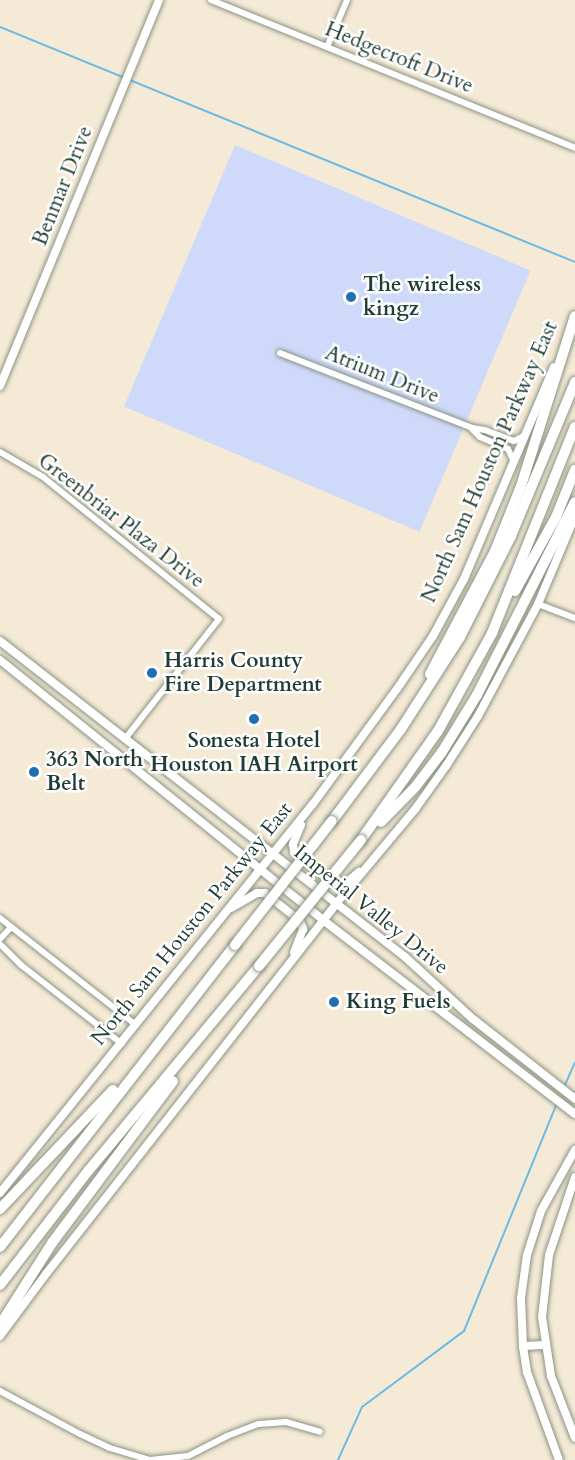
<!DOCTYPE html>
<style>
body{margin:0}
#map{position:relative;width:575px;height:1460px;overflow:hidden;background:#f5ead6;font-family:Cardo,serif}
div>[style]{position:absolute}
.built>*{inset:0;background:#cfdafa;transform-origin:0 0}
.stream>*{height:2px;margin:-1px;padding:0 1px;transform-origin:1px;border-radius:1px;background:#6bbbe6}
.roads{filter:drop-shadow(0 0 2px #8a9485) drop-shadow(0 0 2px #8a9485)}
.street>*{height:6px;margin:-3px;padding:0 3px;transform-origin:3px;border-radius:3px;background:#fff}
.secondary>*{height:8px;margin:-4px;padding:0 4px;transform-origin:4px;border-radius:4px;background:#fff}
.highway>*{height:10px;margin:-5px;padding:0 5px;transform-origin:5px;border-radius:5px;background:#fff}
.bridges{filter:drop-shadow(0 0 2px #8a9485) drop-shadow(0 0 2px #8a9485)}
.highway-bridge>*{height:10px;margin:-5px;padding:0 5px;transform-origin:5px;border-radius:5px;background:#fff}
.dots>*{width:16px;height:16px;translate:-50% -50%;box-sizing:border-box;border:3px solid #fff;border-radius:50%}
span{translate:-50% -50%;white-space:nowrap;text-align:center;line-height:1.15;-webkit-text-stroke:5px #fff;paint-order:stroke}
.street-label{font-size:21px;color:#1f3d34}
.poi-label{font-size:21px;color:#1f3d34;font-weight:700}
.left{translate:0 -50%;text-align:left}
</style>
<div id="map">
<div class="built">
<i style="left:235px;top:145px;width:321px;height:284px;rotate:23deg"></i>
</div>
<div class="stream">
<i style="left:0;top:27px;width:621px;rotate:22.23deg"></i>
<i style="left:564px;top:1087px;width:27px;rotate:-66deg"></i>
<i style="left:338px;top:1460px;width:58px;rotate:-65.6deg"></i>
<i style="left:362px;top:1407px;width:127px;rotate:-36.7deg"></i>
<i style="left:464px;top:1331px;width:246px;rotate:-67.8deg"></i>
</div>
<div class="roads">
<div class="street">
<i style="left:211px;top:0;width:393px;rotate:22.1deg"></i>
<i style="left:327px;top:47px;width:51px;rotate:-66.9deg"></i>
<i style="left:280px;top:353px;width:206px;rotate:21.3deg"></i>
<i style="left:472px;top:428px;width:13px;rotate:9deg"></i>
<i style="left:485px;top:430px;width:31px;rotate:21deg"></i>
<i style="left:514px;top:441px;width:11px;rotate:-27deg"></i>
<i style="left:472px;top:429px;width:11px;rotate:45deg"></i>
<i style="left:480px;top:437px;width:30px;rotate:23deg"></i>
<i style="left:508px;top:449px;width:14px;rotate:65deg"></i>
<i style="left:0;top:452px;width:50px;rotate:30.2deg"></i>
<i style="left:43px;top:477px;width:226px;rotate:38.9deg"></i>
<i style="left:219px;top:619px;width:152px;rotate:128.1deg"></i>
<i style="left:538px;top:604px;width:40px;rotate:21deg"></i>
<i style="left:0;top:918px;width:173px;rotate:38.2deg"></i>
<i style="left:0;top:939px;width:16px;rotate:-47deg"></i>
<i style="left:0;top:944px;width:30px;rotate:45deg"></i>
<i style="left:21px;top:965px;width:128px;rotate:38deg"></i>
<i style="left:0;top:1391px;width:91px;rotate:28.3deg"></i>
<i style="left:80px;top:1434px;width:33px;rotate:25deg"></i>
<i style="left:110px;top:1448px;width:42px;rotate:16.7deg"></i>
<i style="left:150px;top:1460px;width:38px;rotate:-6deg"></i>
<i style="left:188px;top:1456px;width:44px;rotate:-27.1deg"></i>
<i style="left:227px;top:1436px;width:34px;rotate:-21deg"></i>
<i style="left:259px;top:1424px;width:27px;rotate:-4deg"></i>
<i style="left:286px;top:1422px;width:35px;rotate:16deg"></i>
</div>
<div class="secondary">
<i style="left:0;top:386px;width:417px;rotate:-67.6deg"></i>
<i style="left:0;top:641px;width:514px;rotate:37.96deg"></i>
<i style="left:405px;top:957px;width:92px;rotate:42.4deg"></i>
<i style="left:473px;top:1019px;width:130px;rotate:38.1deg"></i>
<i style="left:0;top:660px;width:415px;rotate:38.8deg"></i>
<i style="left:323px;top:920px;width:318px;rotate:37.6deg"></i>
<i style="left:301px;top:825px;width:21px;rotate:113deg"></i>
<i style="left:293px;top:844px;width:8px;rotate:83deg"></i>
<i style="left:294px;top:852px;width:35px;rotate:39deg"></i>
<i style="left:321px;top:874px;width:20px;rotate:27deg"></i>
<i style="left:339px;top:883px;width:8px;rotate:-7deg"></i>
<i style="left:347px;top:882px;width:16px;rotate:-40deg"></i>
<i style="left:231px;top:908px;width:30px;rotate:-30deg"></i>
<i style="left:257px;top:893px;width:8px"></i>
<i style="left:265px;top:893px;width:45px;rotate:38.7deg"></i>
<i style="left:300px;top:921px;width:9px;rotate:69deg"></i>
<i style="left:303px;top:929px;width:25px;rotate:111deg"></i>
<i style="left:575px;top:1177px;width:82px;rotate:108.4deg"></i>
<i style="left:549px;top:1255px;width:62px;rotate:96.4deg"></i>
<i style="left:542px;top:1317px;width:60px;rotate:81.3deg"></i>
<i style="left:551px;top:1376px;width:66px;rotate:68.8deg"></i>
<i style="left:0;top:1193px;width:499px;rotate:-51.2deg"></i>
<i style="left:313px;top:804px;width:142px;rotate:-53.9deg"></i>
<i style="left:397px;top:689px;width:64px;rotate:-55.8deg"></i>
<i style="left:433px;top:636px;width:65px;rotate:-61.5deg"></i>
<i style="left:464px;top:579px;width:230px;rotate:-67deg"></i>
<i style="left:0;top:1336px;width:77px;rotate:-53.4deg"></i>
<i style="left:46px;top:1274px;width:469px;rotate:-51.9deg"></i>
<i style="left:335px;top:905px;width:126px;rotate:-50.1deg"></i>
<i style="left:416px;top:808px;width:52px;rotate:-54.5deg"></i>
<i style="left:446px;top:766px;width:59px;rotate:-57.4deg"></i>
<i style="left:478px;top:716px;width:127px;rotate:-61.8deg"></i>
<i style="left:538px;top:604px;width:95px;rotate:-67.2deg"></i>
<i style="left:523px;top:1346px;width:21px;rotate:-3deg"></i>
<i style="left:559px;top:1460px;width:94px;rotate:-110deg"></i>
<i style="left:527px;top:1372px;width:26px;rotate:-99deg"></i>
<i style="left:523px;top:1346px;width:48px;rotate:-92.4deg"></i>
<i style="left:521px;top:1298px;width:43px;rotate:-82.1deg"></i>
<i style="left:527px;top:1255px;width:46px;rotate:-72.3deg"></i>
<i style="left:541px;top:1211px;width:70px;rotate:-60.9deg"></i>
</div>
<div class="highway">
<i style="left:515px;top:591px;width:85px;rotate:-61deg"></i>
<i style="left:556px;top:517px;width:51px;rotate:-68deg"></i>
<i style="left:430px;top:674px;width:139px;rotate:-62.1deg"></i>
<i style="left:495px;top:551px;width:70px;rotate:-68.2deg"></i>
<i style="left:521px;top:486px;width:178px;rotate:-72.4deg"></i>
<i style="left:332px;top:821px;width:115px;rotate:-53.1deg"></i>
<i style="left:401px;top:729px;width:109px;rotate:-57.3deg"></i>
<i style="left:460px;top:637px;width:113px;rotate:-63.2deg"></i>
<i style="left:511px;top:536px;width:167px;rotate:-67.4deg"></i>
<i style="left:381px;top:822px;width:50px;rotate:-45.8deg"></i>
<i style="left:416px;top:786px;width:43px;rotate:-52.6deg"></i>
<i style="left:442px;top:752px;width:67px;rotate:-58.4deg"></i>
<i style="left:477px;top:695px;width:216px;rotate:-63.1deg"></i>
<i style="left:361px;top:840px;width:133px;rotate:-54.8deg"></i>
<i style="left:438px;top:731px;width:112px;rotate:-61.1deg"></i>
<i style="left:492px;top:633px;width:222px;rotate:-68.1deg"></i>
<i style="left:0;top:1209px;width:164px;rotate:-46.5deg"></i>
<i style="left:0;top:1247px;width:383px;rotate:-52.1deg"></i>
<i style="left:0;top:1285px;width:145px;rotate:-52.3deg"></i>
<i style="left:89px;top:1170px;width:266px;rotate:-50.2deg"></i>
<i style="left:0;top:1325px;width:97px;rotate:-57.6deg"></i>
<i style="left:52px;top:1243px;width:202px;rotate:-53.2deg"></i>
</div>
</div>
<div class="bridges">
<div class="highway-bridge">
<i style="left:235px;top:945px;width:157px;rotate:-52deg"></i>
<i style="left:259px;top:966px;width:162px;rotate:-51deg"></i>
</div>
</div>
<div class="dots">
<i style="left:351px;top:297px;background:#1f6fb2"></i>
<i style="left:152px;top:673px;background:#1f6fb2"></i>
<i style="left:254px;top:719px;background:#1f6fb2"></i>
<i style="left:34px;top:772px;background:#1f6fb2"></i>
<i style="left:334px;top:1002px;background:#1f6fb2"></i>
</div>
<div class="street-label">
<span style="left:399px;top:58px;rotate:22deg">Hedgecroft Drive</span>
<span style="left:63px;top:186px;rotate:-68deg">Benmar Drive</span>
<span style="left:382px;top:375px;rotate:22deg">Atrium Drive</span>
<span style="left:490px;top:462px;rotate:-66deg">North Sam Houston Parkway East</span>
<span style="left:121px;top:521px;rotate:38deg">Greenbriar Plaza Drive</span>
<span style="left:371px;top:910px;rotate:39deg">Imperial Valley Drive</span>
<span style="left:192px;top:924px;rotate:-51deg">North Sam Houston Parkway East</span>
</div>
<div class="poi-label">
<span class="left" style="left:363px;top:297px">The wireless<br>kingz</span>
<span class="left" style="left:164px;top:673px">Harris County<br>Fire Department</span>
<span style="left:254px;top:753px">Sonesta Hotel<br>Houston IAH Airport</span>
<span class="left" style="left:46px;top:772px">363 North<br>Belt</span>
<span class="left" style="left:346px;top:1002px">King Fuels</span>
</div>
</div>
